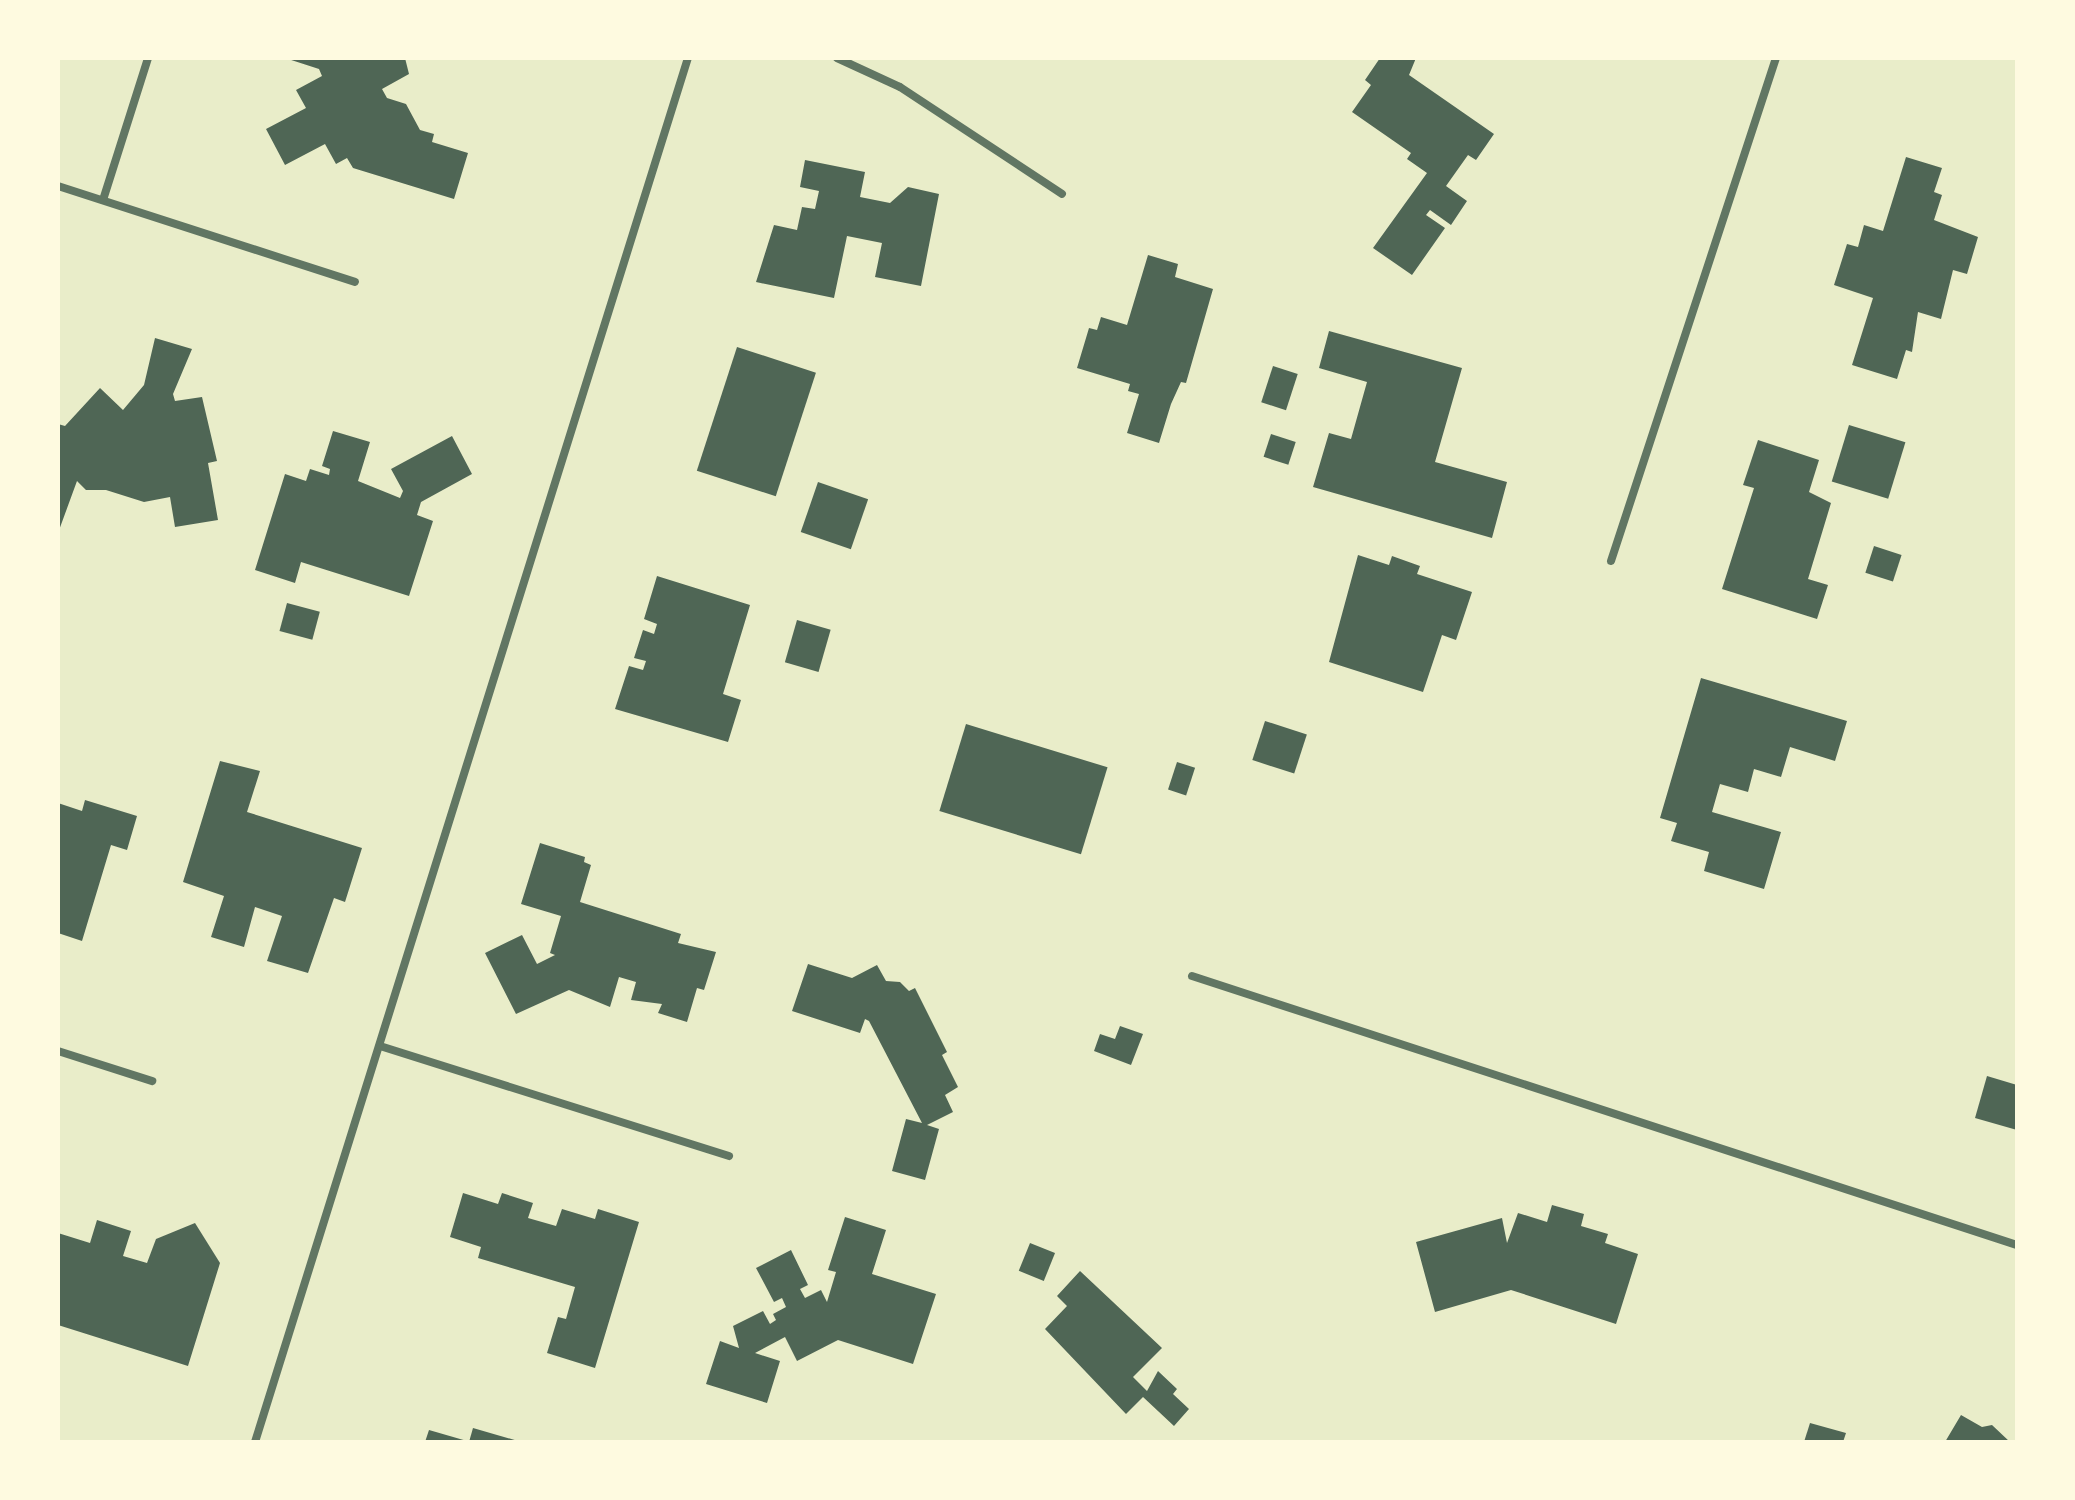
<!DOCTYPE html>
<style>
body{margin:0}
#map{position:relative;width:2075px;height:1500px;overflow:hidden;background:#e9edc9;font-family:"Varela Round",sans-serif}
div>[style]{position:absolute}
.building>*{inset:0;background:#4f6655;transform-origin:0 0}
.minor>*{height:8px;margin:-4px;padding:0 4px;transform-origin:4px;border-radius:4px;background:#617663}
span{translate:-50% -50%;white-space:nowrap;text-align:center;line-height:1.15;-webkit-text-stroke:7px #fefae0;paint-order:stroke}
.frame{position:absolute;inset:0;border:60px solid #fefae0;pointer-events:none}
</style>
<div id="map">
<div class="building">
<i style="clip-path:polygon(285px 58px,405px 58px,409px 74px,382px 89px,387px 98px,406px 104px,420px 130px,434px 134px,432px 142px,468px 153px,454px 199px,353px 168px,347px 158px,336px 164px,325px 144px,285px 165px,266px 129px,306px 108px,296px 90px,322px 76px,319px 69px)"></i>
<i style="clip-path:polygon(1380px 58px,1416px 58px,1409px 75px,1494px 134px,1476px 160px,1468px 155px,1446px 186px,1467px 201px,1451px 225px,1430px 210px,1426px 215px,1445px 228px,1412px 275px,1373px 248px,1427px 173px,1407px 159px,1411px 153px,1352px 112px,1371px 85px,1365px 80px)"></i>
<i style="clip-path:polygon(1906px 157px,1942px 168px,1934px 192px,1942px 195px,1934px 220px,1978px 237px,1967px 274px,1953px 270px,1941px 319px,1918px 312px,1912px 352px,1906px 350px,1897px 379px,1852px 365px,1873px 298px,1834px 285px,1847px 244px,1858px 247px,1864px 225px,1883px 231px)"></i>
<i style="clip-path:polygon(805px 160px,865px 172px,860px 197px,890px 203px,908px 187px,939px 194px,921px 286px,875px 277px,882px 243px,847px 236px,834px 298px,756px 282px,774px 225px,797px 230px,802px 207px,815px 209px,819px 191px,800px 187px)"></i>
<i style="clip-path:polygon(1148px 255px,1178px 264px,1175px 277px,1213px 289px,1186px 383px,1181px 382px,1171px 404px,1159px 443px,1127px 433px,1139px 394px,1128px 391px,1130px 384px,1077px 368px,1089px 328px,1097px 330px,1101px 317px,1127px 325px)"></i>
<i style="clip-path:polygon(1329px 331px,1462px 368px,1435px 462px,1507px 482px,1492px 538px,1313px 487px,1329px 433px,1351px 439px,1367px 382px,1319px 368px)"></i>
<i style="clip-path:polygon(155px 338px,192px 349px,173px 394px,175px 401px,202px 397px,217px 461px,208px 463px,218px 520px,175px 527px,170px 497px,144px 502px,106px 490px,86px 490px,77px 481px,58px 533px,58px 424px,65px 426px,100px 388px,123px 410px,144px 385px)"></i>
<i style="left:737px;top:347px;width:83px;height:130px;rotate:18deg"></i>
<i style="left:1273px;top:366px;width:26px;height:38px;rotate:18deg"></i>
<i style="left:1849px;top:425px;width:59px;height:59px;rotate:17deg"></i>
<i style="clip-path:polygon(333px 431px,370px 442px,358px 481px,400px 498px,403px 491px,391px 469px,452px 436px,472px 474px,421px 502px,417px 515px,433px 521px,409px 596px,301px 562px,295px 583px,255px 570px,285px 474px,306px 481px,310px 469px,329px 475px,330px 469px,322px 466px)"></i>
<i style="left:1271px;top:434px;width:26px;height:24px;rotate:18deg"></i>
<i style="clip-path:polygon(1758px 440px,1819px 460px,1809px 492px,1831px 503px,1808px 579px,1828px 585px,1817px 619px,1722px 589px,1754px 488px,1743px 485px)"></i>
<i style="left:818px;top:482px;width:53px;height:53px;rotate:19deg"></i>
<i style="left:1874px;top:546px;width:29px;height:28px;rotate:18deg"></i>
<i style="clip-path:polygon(1358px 555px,1389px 565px,1392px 556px,1420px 566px,1417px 574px,1472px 592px,1456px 640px,1442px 635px,1423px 692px,1329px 662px)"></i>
<i style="clip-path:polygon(657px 576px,750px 605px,723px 694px,741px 700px,728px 742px,615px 709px,629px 666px,643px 670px,646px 661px,634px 658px,643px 630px,654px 634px,657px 624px,644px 619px)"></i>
<i style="left:287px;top:603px;width:34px;height:29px;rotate:15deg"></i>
<i style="left:797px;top:620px;width:35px;height:44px;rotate:16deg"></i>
<i style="clip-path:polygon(1701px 678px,1847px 721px,1835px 761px,1790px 747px,1781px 777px,1754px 769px,1748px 792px,1720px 784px,1712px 812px,1781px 832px,1764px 889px,1704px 871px,1709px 852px,1671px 841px,1677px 823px,1660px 818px)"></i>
<i style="left:1265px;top:721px;width:44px;height:41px;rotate:18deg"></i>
<i style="left:966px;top:724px;width:148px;height:91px;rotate:17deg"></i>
<i style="clip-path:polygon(220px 761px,260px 771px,247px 812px,362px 848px,345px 902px,334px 898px,308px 973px,267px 961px,282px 916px,255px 907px,244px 947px,211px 937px,224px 896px,183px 882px)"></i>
<i style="left:1177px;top:762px;width:19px;height:29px;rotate:18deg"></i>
<i style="clip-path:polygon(85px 800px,137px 816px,127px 850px,111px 845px,82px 941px,58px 933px,58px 803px,82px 811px)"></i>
<i style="clip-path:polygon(540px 843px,585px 857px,584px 862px,591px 865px,580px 902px,681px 934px,678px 943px,716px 952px,704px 990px,697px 988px,687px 1022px,658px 1013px,662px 1004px,631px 1000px,636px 982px,619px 977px,610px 1007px,569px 990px,516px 1014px,485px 953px,522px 935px,537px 964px,555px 955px,550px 953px,561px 916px,521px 904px)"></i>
<i style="clip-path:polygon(808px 964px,852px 978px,877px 965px,886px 981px,900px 982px,909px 991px,915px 988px,947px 1052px,942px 1055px,958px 1087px,945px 1095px,953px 1112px,927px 1125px,939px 1129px,925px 1180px,892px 1171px,906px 1119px,922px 1123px,869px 1021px,865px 1019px,860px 1033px,792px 1011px)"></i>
<i style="clip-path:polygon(1120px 1026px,1143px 1034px,1131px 1065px,1094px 1051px,1100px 1034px,1115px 1039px)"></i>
<i style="clip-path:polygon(1987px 1076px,2017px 1085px,2017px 1130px,1975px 1118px)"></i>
<i style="clip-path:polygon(463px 1193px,498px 1204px,502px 1193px,533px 1203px,528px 1218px,556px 1226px,562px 1209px,595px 1219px,598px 1209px,639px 1222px,595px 1368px,547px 1353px,558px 1317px,566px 1319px,575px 1287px,478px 1258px,481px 1247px,450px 1237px)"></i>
<i style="clip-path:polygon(1552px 1205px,1584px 1214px,1581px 1226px,1608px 1234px,1605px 1243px,1638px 1254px,1616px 1324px,1511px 1290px,1435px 1312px,1416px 1242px,1502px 1218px,1507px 1243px,1518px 1213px,1547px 1222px)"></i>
<i style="clip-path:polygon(845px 1217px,886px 1230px,872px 1274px,936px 1294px,913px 1364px,838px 1340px,797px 1361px,785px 1337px,755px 1353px,780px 1361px,767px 1403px,706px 1384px,720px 1341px,739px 1348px,733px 1326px,763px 1311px,770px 1324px,776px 1320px,773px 1314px,786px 1307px,782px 1298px,774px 1302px,756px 1268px,791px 1250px,808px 1285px,800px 1289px,805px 1298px,821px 1290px,827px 1302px,836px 1272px,828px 1270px)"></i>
<i style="clip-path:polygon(97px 1220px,131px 1231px,123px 1256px,147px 1263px,156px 1239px,195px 1223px,220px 1263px,188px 1366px,58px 1325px,58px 1233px,90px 1243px)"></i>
<i style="left:1030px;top:1243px;width:27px;height:30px;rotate:22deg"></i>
<i style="clip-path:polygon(1080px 1271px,1162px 1348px,1133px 1377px,1147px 1391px,1158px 1371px,1177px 1389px,1173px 1394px,1189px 1409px,1174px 1426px,1143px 1397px,1126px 1414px,1045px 1329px,1067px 1306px,1057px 1296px)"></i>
<i style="clip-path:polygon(1961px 1415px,1982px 1427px,1992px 1425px,2010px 1442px,1945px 1442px)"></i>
<i style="clip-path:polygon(1810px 1423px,1846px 1433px,1843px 1442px,1804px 1442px)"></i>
<i style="clip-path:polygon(473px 1428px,518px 1441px,518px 1442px,469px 1442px)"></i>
<i style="clip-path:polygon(429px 1430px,467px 1441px,466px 1442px,425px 1442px)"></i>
</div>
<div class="minor">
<i style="left:837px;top:58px;width:69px;rotate:24.7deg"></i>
<i style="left:900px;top:87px;width:194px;rotate:33.4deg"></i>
<i style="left:58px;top:186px;width:312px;rotate:17.9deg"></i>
<i style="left:103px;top:200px;width:149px;rotate:-72.4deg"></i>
<i style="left:1611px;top:561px;width:529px;rotate:-71.84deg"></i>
<i style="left:1192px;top:976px;width:868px;rotate:18.06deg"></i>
<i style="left:380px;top:1046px;width:366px;rotate:17.5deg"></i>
<i style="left:58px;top:1051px;width:99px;rotate:17.7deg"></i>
<i style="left:255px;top:1442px;width:1450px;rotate:-72.63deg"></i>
</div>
<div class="frame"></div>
</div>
